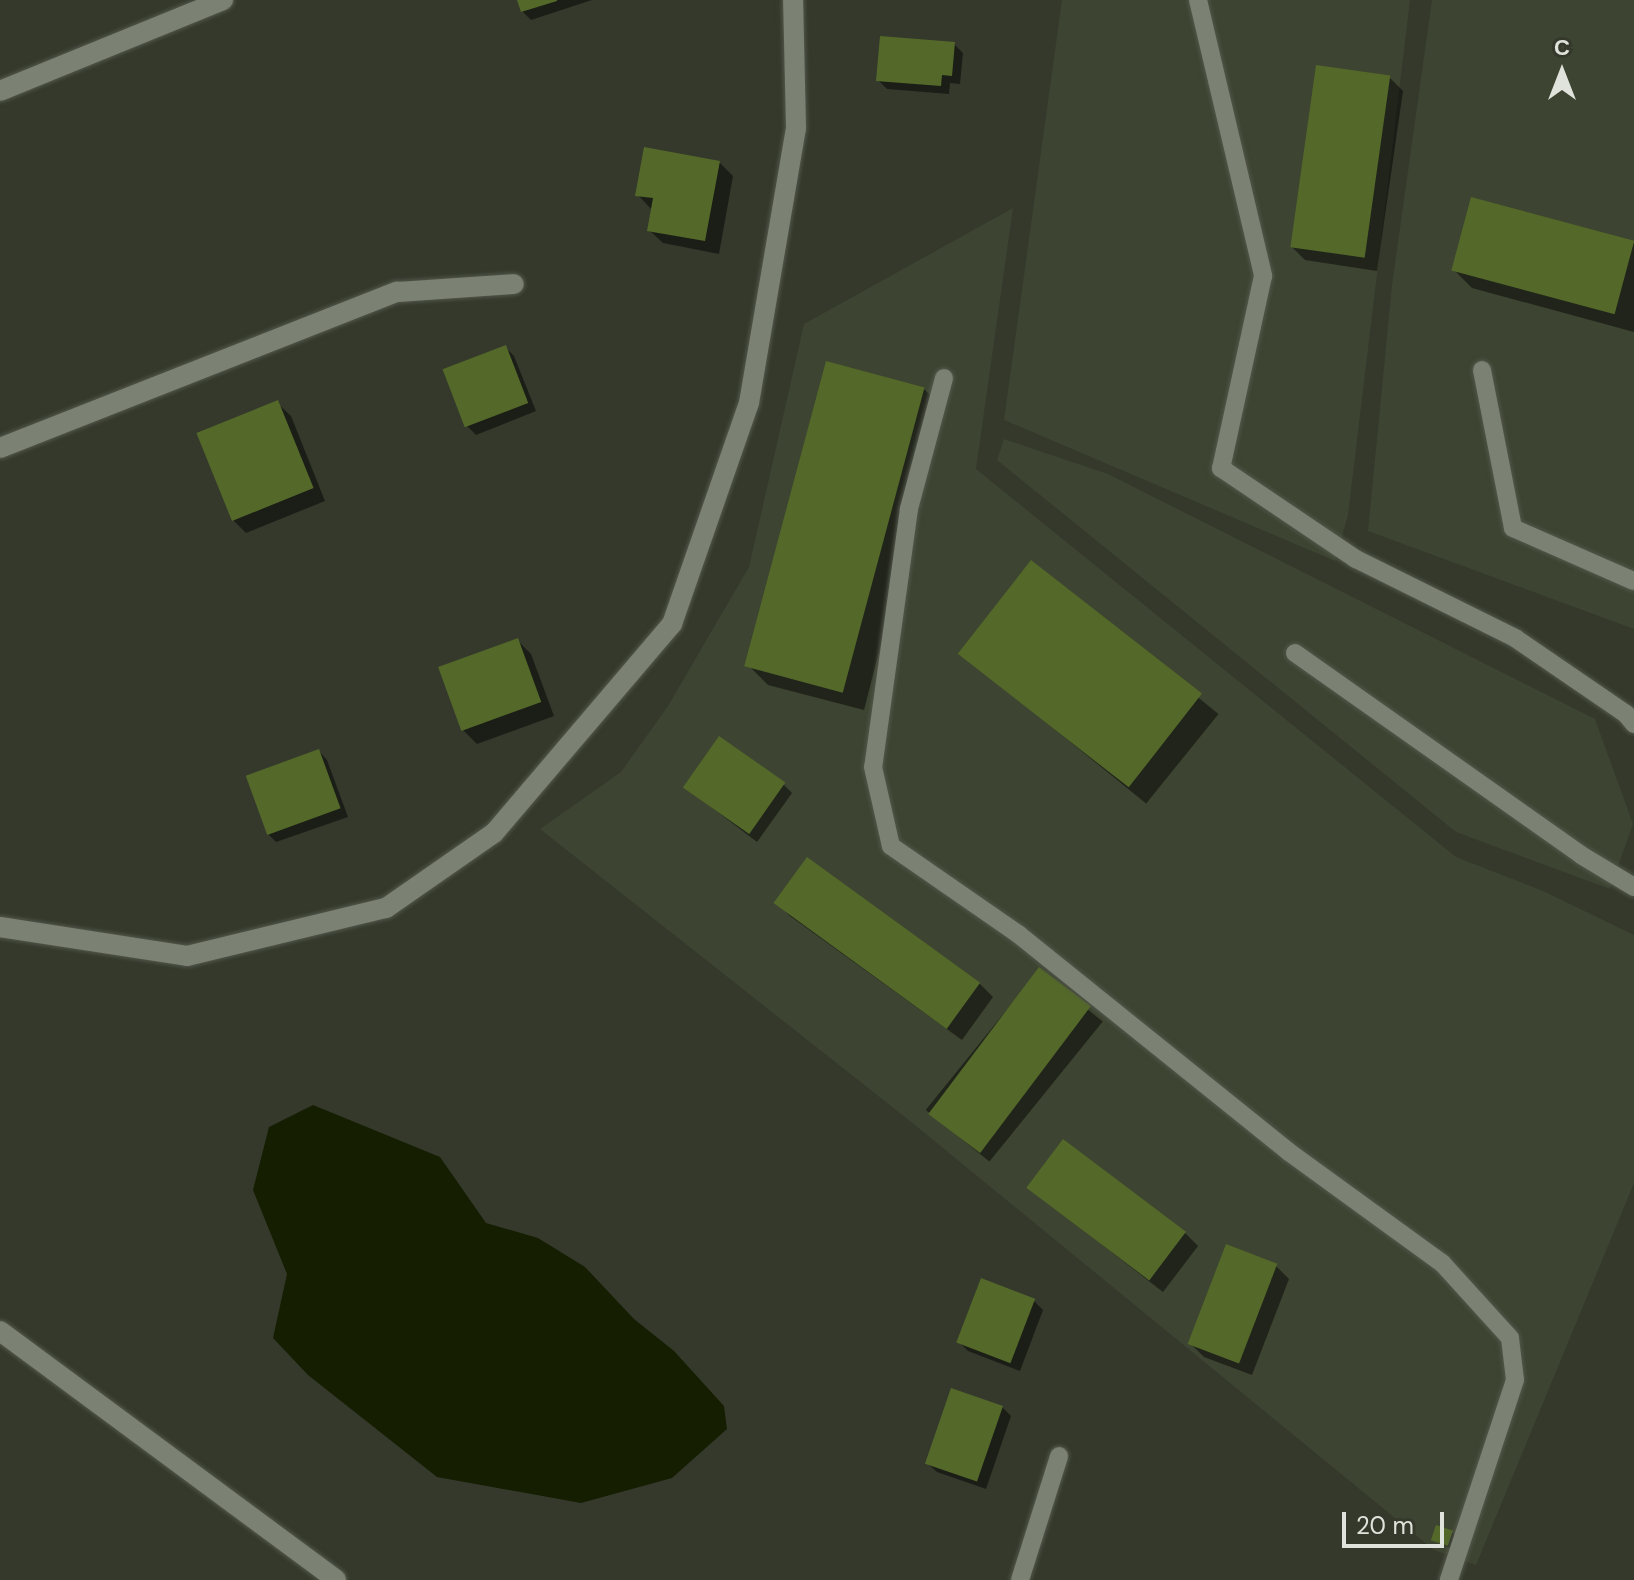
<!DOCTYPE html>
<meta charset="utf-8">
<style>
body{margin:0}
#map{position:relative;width:1634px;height:1580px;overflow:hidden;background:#34392c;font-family:"DM Sans",sans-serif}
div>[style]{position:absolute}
.built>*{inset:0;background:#3d4431}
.water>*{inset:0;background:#151e00}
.shadow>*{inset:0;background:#0007;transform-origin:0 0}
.building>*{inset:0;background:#546929;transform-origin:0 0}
.roads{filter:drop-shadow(0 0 2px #53574c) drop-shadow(0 0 2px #53574c)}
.service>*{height:18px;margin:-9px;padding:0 9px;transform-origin:9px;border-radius:9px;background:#7c8273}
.minor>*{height:20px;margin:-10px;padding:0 10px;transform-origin:10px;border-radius:10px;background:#7c8273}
span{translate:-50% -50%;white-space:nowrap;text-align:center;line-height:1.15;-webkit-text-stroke:6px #34392c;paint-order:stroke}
.north{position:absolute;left:1522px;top:32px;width:80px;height:80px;-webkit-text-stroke:6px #34392c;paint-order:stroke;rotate:0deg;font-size:22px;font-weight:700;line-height:32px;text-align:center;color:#e0e3db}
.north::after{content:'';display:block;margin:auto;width:28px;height:36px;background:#e0e3db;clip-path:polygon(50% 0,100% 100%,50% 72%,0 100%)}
.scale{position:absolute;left:1342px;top:1512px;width:102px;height:36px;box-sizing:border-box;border:4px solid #e0e3db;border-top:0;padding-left:10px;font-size:24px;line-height:28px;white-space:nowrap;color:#e0e3db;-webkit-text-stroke:6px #34392c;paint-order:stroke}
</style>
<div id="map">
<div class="built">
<i style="clip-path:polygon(1062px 0,1410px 0,1348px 515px,1335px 561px,1004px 420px)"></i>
<i style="clip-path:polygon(1432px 0,1634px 0,1634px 629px,1368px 531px,1392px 285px)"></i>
<i style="clip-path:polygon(1013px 208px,976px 469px,1456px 857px,1543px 891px,1634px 935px,1634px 1183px,1476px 1565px,1434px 1550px,910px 1121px,540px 829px,621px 772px,668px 706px,749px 567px,804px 324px)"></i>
<i style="clip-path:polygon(1004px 439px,1108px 474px,1595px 719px,1633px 824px,1610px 889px,1456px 832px,997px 460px)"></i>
</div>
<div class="water">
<i style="clip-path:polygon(313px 1105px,440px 1157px,486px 1223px,538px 1238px,585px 1267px,634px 1319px,674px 1351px,724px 1406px,727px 1429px,672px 1478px,581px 1503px,437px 1477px,308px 1375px,273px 1338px,287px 1274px,253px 1190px,269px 1127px)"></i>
</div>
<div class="shadow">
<i style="clip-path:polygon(519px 0,592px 0,531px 20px,522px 11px)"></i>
<i style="clip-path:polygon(954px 44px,963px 53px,960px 84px,950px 83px,949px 94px,887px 89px,878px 80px)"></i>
<i style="clip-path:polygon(1389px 77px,1403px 91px,1377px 271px,1305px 260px,1292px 247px)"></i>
<i style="clip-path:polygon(719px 162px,733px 176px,719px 254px,663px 243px,649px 230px,651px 209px,638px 195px)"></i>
<i style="clip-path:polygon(1634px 243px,1634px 332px,1472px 288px,1454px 270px)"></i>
<i style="clip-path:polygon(505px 347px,514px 356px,536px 411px,476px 435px,467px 426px)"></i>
<i style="clip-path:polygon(924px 389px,942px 407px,864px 710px,768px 685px,750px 667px)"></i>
<i style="clip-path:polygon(277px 403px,291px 416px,325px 501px,246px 533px,232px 519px)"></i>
<i style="left:1032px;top:563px;width:240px;height:115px;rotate:39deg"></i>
<i style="clip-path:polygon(517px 640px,531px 654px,554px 716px,477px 744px,463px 730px)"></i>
<i style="clip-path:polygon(319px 751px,327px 760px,348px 817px,276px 842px,267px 833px)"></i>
<i style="clip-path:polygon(784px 785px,792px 793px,757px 842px,685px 787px)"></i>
<i style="clip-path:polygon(777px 903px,980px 984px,993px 997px,962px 1040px,790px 916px)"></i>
<i style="left:1039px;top:970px;width:82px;height:180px;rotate:39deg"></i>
<i style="clip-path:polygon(1029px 1188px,1184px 1232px,1198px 1246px,1163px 1292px)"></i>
<i style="clip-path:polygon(1276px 1266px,1289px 1279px,1252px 1375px,1204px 1357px,1190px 1343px)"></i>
<i style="clip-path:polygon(1034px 1301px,1043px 1310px,1020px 1371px,968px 1351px,959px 1342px)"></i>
<i style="clip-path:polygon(1002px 1407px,1011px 1416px,986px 1489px,937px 1472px,928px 1464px)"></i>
<i style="clip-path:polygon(1452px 1532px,1456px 1536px,1452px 1549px,1433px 1540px)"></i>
</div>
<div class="building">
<i style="clip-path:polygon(517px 0,557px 0,557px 1px,521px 12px)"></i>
<i style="clip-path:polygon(880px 36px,955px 42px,952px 76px,942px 75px,941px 86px,876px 81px)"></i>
<i style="left:1316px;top:65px;width:75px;height:184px;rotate:8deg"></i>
<i style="clip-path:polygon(644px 147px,720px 161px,705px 241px,647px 231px,653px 198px,635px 196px)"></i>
<i style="left:1471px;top:197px;width:169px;height:76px;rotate:15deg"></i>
<i style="left:506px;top:345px;width:62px;height:68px;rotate:69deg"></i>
<i style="left:826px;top:361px;width:102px;height:316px;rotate:15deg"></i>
<i style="left:278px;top:400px;width:95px;height:88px;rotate:68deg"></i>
<i style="left:1031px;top:560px;width:217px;height:119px;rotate:38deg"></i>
<i style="left:518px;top:638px;width:68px;height:85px;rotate:70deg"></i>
<i style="left:719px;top:736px;width:81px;height:63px;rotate:35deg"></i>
<i style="left:319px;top:749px;width:63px;height:78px;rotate:70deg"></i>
<i style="left:807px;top:857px;width:214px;height:57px;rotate:36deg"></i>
<i style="left:1039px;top:967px;width:65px;height:184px;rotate:37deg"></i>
<i style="left:1063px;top:1139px;width:154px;height:61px;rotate:37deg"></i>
<i style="left:1226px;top:1244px;width:55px;height:107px;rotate:21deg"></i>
<i style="left:981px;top:1278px;width:58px;height:69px;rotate:21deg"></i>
<i style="left:951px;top:1388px;width:55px;height:80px;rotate:19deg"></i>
<i style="left:1436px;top:1525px;width:18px;height:16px;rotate:19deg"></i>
</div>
<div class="roads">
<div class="service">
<i style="left:1198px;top:0;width:284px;rotate:76.7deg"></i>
<i style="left:1263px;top:276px;width:197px;rotate:102.3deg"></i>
<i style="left:1221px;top:468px;width:163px;rotate:34deg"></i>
<i style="left:1356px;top:559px;width:178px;rotate:26.4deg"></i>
<i style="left:1515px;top:638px;width:135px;rotate:34.4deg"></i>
<i style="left:1626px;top:714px;width:13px;rotate:51deg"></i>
<i style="left:1482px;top:370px;width:161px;rotate:78.9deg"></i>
<i style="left:1513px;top:528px;width:132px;rotate:23.7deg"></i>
<i style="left:944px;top:378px;width:136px;rotate:105deg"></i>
<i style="left:909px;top:509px;width:260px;rotate:97.9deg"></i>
<i style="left:873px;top:767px;width:81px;rotate:77.2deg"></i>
<i style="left:891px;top:846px;width:155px;rotate:34.7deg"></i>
<i style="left:1018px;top:934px;width:348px;rotate:38.8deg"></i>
<i style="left:1289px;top:1152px;width:189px;rotate:36deg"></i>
<i style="left:1442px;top:1263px;width:101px;rotate:47.8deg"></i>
<i style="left:1510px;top:1338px;width:42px;rotate:83.2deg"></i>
<i style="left:1515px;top:1380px;width:211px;rotate:108.3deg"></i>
<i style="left:1295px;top:653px;width:350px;rotate:35.2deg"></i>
<i style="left:1581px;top:855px;width:62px;rotate:31.1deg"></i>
<i style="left:1020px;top:1580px;width:130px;rotate:-72.5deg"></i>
</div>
<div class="minor">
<i style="left:0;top:91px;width:241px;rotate:-22.2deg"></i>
<i style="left:0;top:448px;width:427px;rotate:-21.5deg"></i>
<i style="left:397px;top:292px;width:117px;rotate:-3.9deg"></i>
<i style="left:0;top:927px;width:189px;rotate:8.8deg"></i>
<i style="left:187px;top:956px;width:205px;rotate:-13.6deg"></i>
<i style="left:386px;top:908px;width:131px;rotate:-34.8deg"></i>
<i style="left:494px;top:833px;width:275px;rotate:-49.6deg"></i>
<i style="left:672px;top:624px;width:234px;rotate:-70.8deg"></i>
<i style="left:749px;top:403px;width:279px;rotate:-80.3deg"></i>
<i style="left:796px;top:128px;width:128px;rotate:-91.3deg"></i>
<i style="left:0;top:1331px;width:418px;rotate:36.5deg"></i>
</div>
</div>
<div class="north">С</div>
<div class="scale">20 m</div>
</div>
